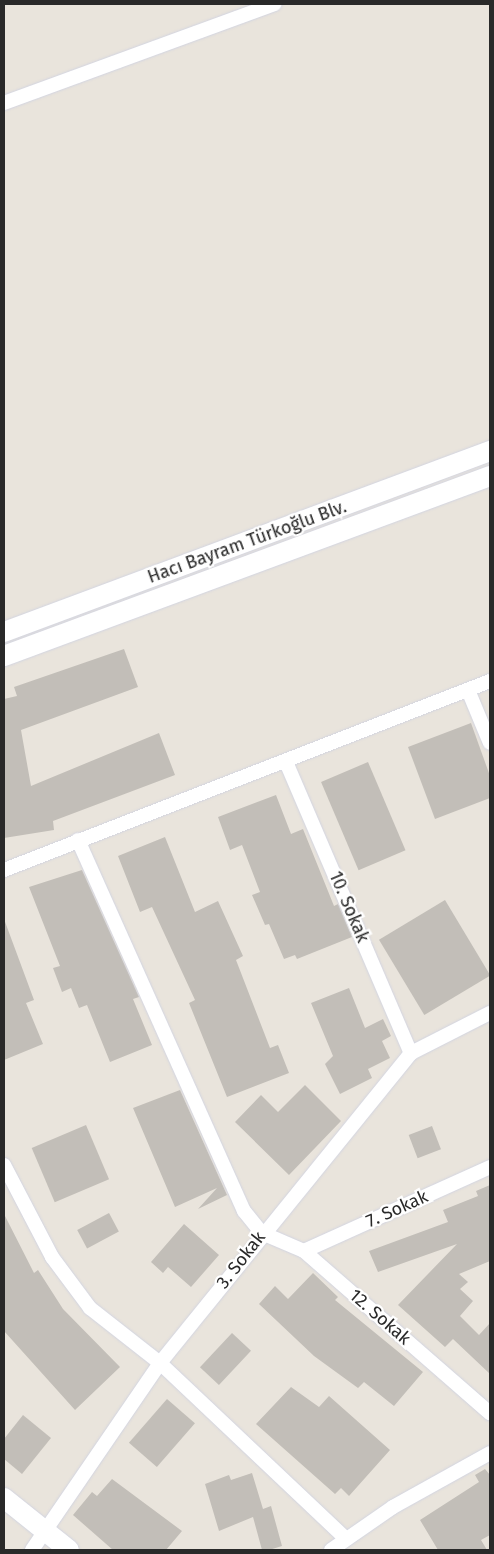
<!DOCTYPE html>
<meta charset="utf-8">
<style>
body{margin:0}
#map{position:relative;width:494px;height:1554px;overflow:hidden;background:#e9e4dc;font-family:"Fira Sans",sans-serif}
div>[style]{position:absolute}
.building>*{inset:0;background:#c2beb8;transform-origin:0 0}
.roads{filter:drop-shadow(0 0 1px #d2d4e0) drop-shadow(0 0 1px #d2d4e0)}
.street>*{height:14px;margin:-7px;padding:0 7px;transform-origin:7px;border-radius:7px;background:#fff}
.secondary>*{height:20px;margin:-10px;padding:0 10px;transform-origin:10px;border-radius:10px;background:#fff}
span{translate:-50% -50%;white-space:nowrap;text-align:center;line-height:1.15;-webkit-text-stroke:4.5px #fff;paint-order:stroke}
.street-label{font-size:18px;color:#292929}
.frame{position:absolute;inset:0;border:5px solid #292929;pointer-events:none}
</style>
<div id="map">
<div class="building">
<i style="clip-path:polygon(124px 649px,138px 687px,21px 730px,31px 786px,159px 733px,175px 775px,53px 821px,54px 830px,4px 838px,4px 699px,17px 696px,14px 687px)"></i>
<i style="clip-path:polygon(471px 723px,490px 776px,490px 798px,435px 819px,408px 747px)"></i>
<i style="left:368px;top:762px;width:96px;height:51px;rotate:67deg"></i>
<i style="clip-path:polygon(276px 795px,291px 834px,303px 829px,334px 906px,338px 904px,352px 937px,297px 959px,295px 955px,284px 959px,269px 924px,265px 925px,252px 895px,260px 892px,242px 845px,230px 850px,218px 817px)"></i>
<i style="clip-path:polygon(165px 837px,195px 912px,218px 901px,243px 956px,236px 960px,270px 1048px,278px 1045px,289px 1073px,227px 1097px,189px 1003px,195px 1000px,152px 907px,140px 912px,118px 856px)"></i>
<i style="clip-path:polygon(82px 870px,139px 997px,133px 999px,152px 1045px,110px 1062px,87px 1005px,79px 1008px,71px 988px,62px 992px,53px 968px,60px 966px,29px 887px)"></i>
<i style="left:445px;top:900px;width:88px;height:77px;rotate:59deg"></i>
<i style="clip-path:polygon(4px 919px,34px 1000px,26px 1003px,43px 1044px,4px 1060px)"></i>
<i style="clip-path:polygon(349px 988px,365px 1028px,383px 1019px,391px 1036px,382px 1041px,390px 1058px,368px 1069px,372px 1078px,340px 1094px,325px 1064px,333px 1056px,311px 1003px)"></i>
<i style="clip-path:polygon(305px 1085px,341px 1121px,289px 1175px,235px 1122px,261px 1095px,278px 1112px)"></i>
<i style="clip-path:polygon(180px 1090px,227px 1195px,198px 1209px,217px 1188px,175px 1207px,133px 1108px)"></i>
<i style="left:86px;top:1125px;width:59px;height:59px;rotate:67deg"></i>
<i style="left:432px;top:1126px;width:25px;height:25px;rotate:69deg"></i>
<i style="clip-path:polygon(490px 1185px,490px 1261px,459px 1274px,468px 1282px,460px 1289px,473px 1301px,460px 1316px,479px 1335px,490px 1323px,490px 1374px,453px 1339px,445px 1347px,398px 1305px,457px 1244px,378px 1272px,369px 1251px,448px 1222px,443px 1210px,478px 1196px,476px 1191px)"></i>
<i style="left:109px;top:1213px;width:21px;height:36px;rotate:62deg"></i>
<i style="clip-path:polygon(4px 1214px,34px 1273px,38px 1270px,63px 1309px,120px 1367px,75px 1410px,4px 1331px)"></i>
<i style="clip-path:polygon(184px 1224px,219px 1255px,191px 1287px,168px 1267px,163px 1273px,151px 1262px)"></i>
<i style="clip-path:polygon(313px 1273px,338px 1297px,335px 1300px,423px 1372px,394px 1406px,364px 1382px,358px 1388px,314px 1356px,259px 1304px,275px 1286px,288px 1299px)"></i>
<i style="left:232px;top:1333px;width:26px;height:47px;rotate:43deg"></i>
<i style="clip-path:polygon(291px 1387px,319px 1407px,329px 1396px,390px 1450px,349px 1496px,341px 1488px,335px 1494px,256px 1424px)"></i>
<i style="left:167px;top:1399px;width:37px;height:58px;rotate:41deg"></i>
<i style="clip-path:polygon(23px 1415px,51px 1438px,22px 1474px,4px 1459px,4px 1439px)"></i>
<i style="clip-path:polygon(485px 1469px,490px 1475px,490px 1535px,481px 1540px,487px 1550px,438px 1550px,420px 1520px,479px 1482px,475px 1475px)"></i>
<i style="clip-path:polygon(252px 1473px,263px 1509px,271px 1506px,282px 1546px,269px 1550px,262px 1550px,253px 1517px,219px 1531px,205px 1484px,229px 1475px,231px 1480px)"></i>
<i style="clip-path:polygon(112px 1479px,182px 1531px,166px 1550px,113px 1550px,73px 1515px,92px 1492px,97px 1496px)"></i>
</div>
<div class="roads">
<div class="street">
<i style="left:4px;top:103px;width:288px;rotate:-20.1deg"></i>
<i style="left:468px;top:690px;width:57px;rotate:67.5deg"></i>
<i style="left:286px;top:762px;width:317px;rotate:66.8deg"></i>
<i style="left:78px;top:840px;width:406px;rotate:65.9deg"></i>
<i style="left:244px;top:1211px;width:28px;rotate:51deg"></i>
<i style="left:262px;top:1233px;width:46px;rotate:23.2deg"></i>
<i style="left:304px;top:1251px;width:247px;rotate:41.1deg"></i>
<i style="left:4px;top:870px;width:521px;rotate:-21.25deg"></i>
<i style="left:4px;top:1165px;width:104px;rotate:62.4deg"></i>
<i style="left:52px;top:1257px;width:64px;rotate:53.3deg"></i>
<i style="left:90px;top:1308px;width:89px;rotate:38.2deg"></i>
<i style="left:160px;top:1363px;width:255px;rotate:43.4deg"></i>
<i style="left:304px;top:1251px;width:204px;rotate:-24.3deg"></i>
<i style="left:32px;top:1550px;width:227px;rotate:-55.6deg"></i>
<i style="left:160px;top:1363px;width:399px;rotate:-51deg"></i>
<i style="left:411px;top:1053px;width:89px;rotate:-26.9deg"></i>
<i style="left:331px;top:1550px;width:75px;rotate:-34.7deg"></i>
<i style="left:393px;top:1507px;width:111px;rotate:-29.1deg"></i>
</div>
<div class="secondary">
<i style="left:4px;top:632px;width:519px;rotate:-20.43deg"></i>
<i style="left:4px;top:656px;width:518px;rotate:-20.32deg"></i>
<i style="left:4px;top:1498px;width:83px;rotate:38.7deg"></i>
</div>
</div>
<div class="street-label">
<span style="left:247px;top:542px;rotate:-20deg">Hacı Bayram Türkoğlu Blv.</span>
<span style="left:349px;top:907px;rotate:67deg">10. Sokak</span>
<span style="left:397px;top:1209px;rotate:-24deg">7. Sokak</span>
<span style="left:241px;top:1260px;rotate:-52deg">3. Sokak</span>
<span style="left:380px;top:1317px;rotate:41deg">12. Sokak</span>
</div>
<div class="frame"></div>
</div>
